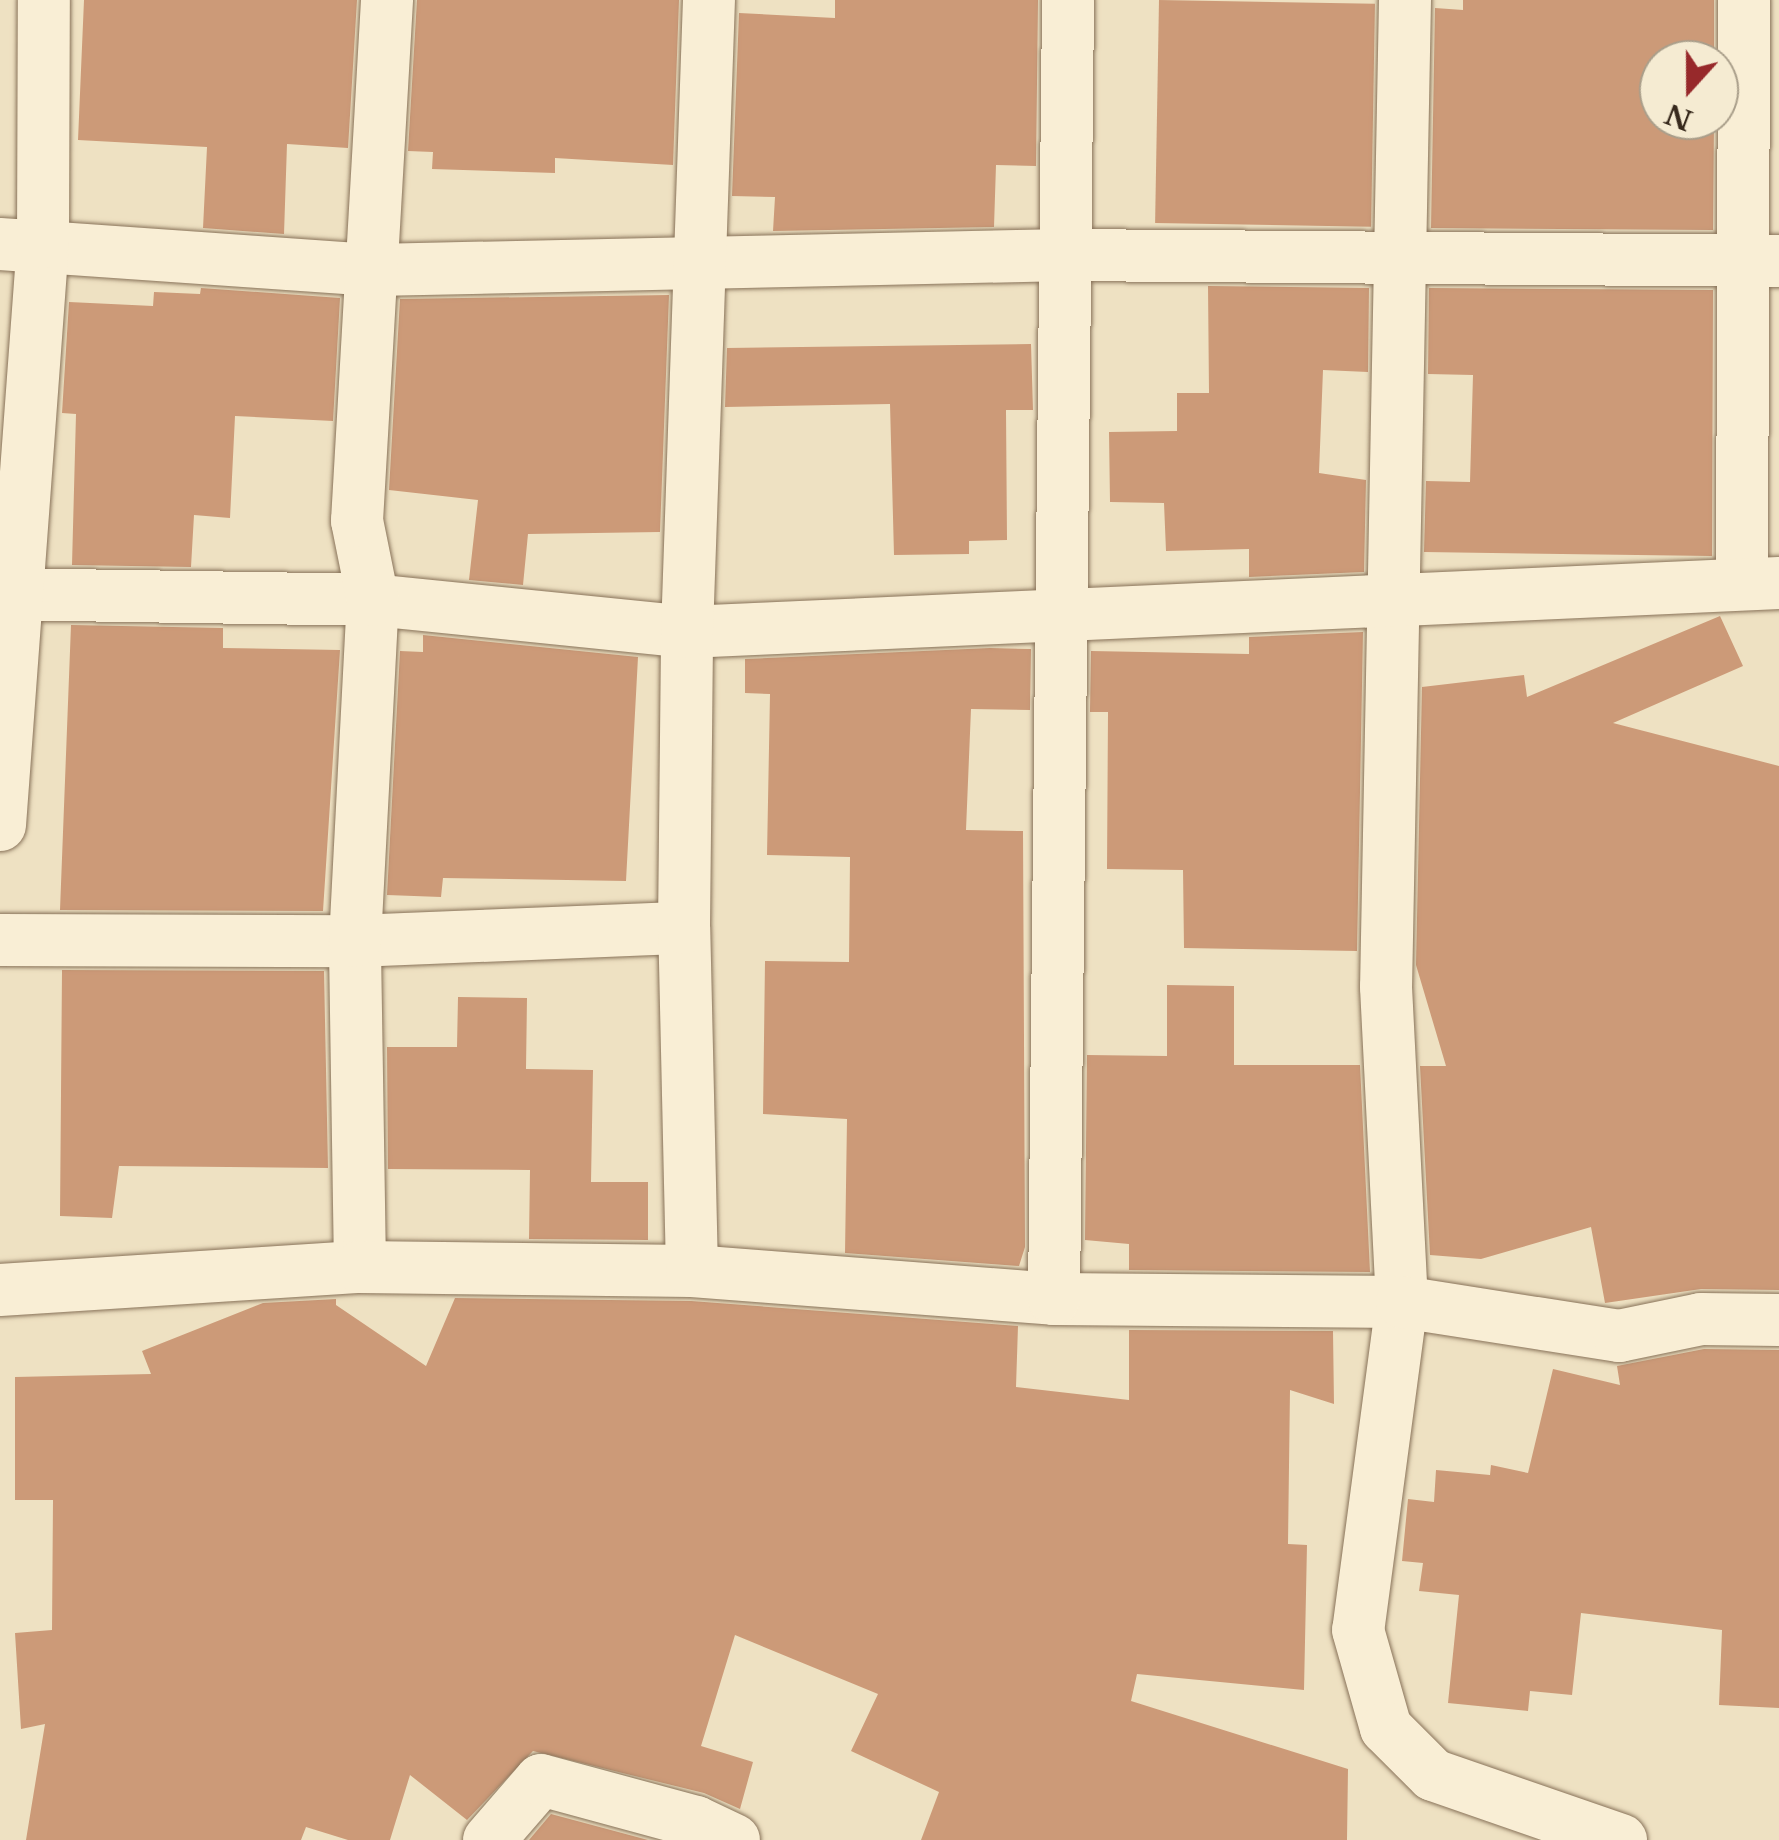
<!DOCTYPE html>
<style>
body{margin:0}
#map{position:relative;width:1779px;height:1840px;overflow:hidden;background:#eee1c2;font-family:"Libre Baskerville",serif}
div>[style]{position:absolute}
.building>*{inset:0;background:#cc9a78;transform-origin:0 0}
.roads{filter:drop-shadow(0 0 2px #887259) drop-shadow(0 0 2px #887259)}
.street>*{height:52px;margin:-26px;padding:0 26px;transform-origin:26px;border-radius:26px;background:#f9eed5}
span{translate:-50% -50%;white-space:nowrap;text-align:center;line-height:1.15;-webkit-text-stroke:10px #f5ebd2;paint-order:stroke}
.north{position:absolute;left:1639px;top:40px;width:100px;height:100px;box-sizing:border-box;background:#f5ebd2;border:2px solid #a99e8a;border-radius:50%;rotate:201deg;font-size:28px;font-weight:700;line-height:40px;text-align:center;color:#382a1d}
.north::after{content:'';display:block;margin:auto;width:35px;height:45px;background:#97292b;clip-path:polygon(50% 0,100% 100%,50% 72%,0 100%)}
</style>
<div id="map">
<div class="building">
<i style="clip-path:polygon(84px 0,357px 0,348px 148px,287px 144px,284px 234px,203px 228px,207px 147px,78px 140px)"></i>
<i style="clip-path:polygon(417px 0,679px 0,673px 165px,555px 158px,555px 173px,432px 169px,433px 152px,408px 151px)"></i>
<i style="clip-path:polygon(835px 0,1038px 0,1036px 166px,996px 165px,994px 227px,773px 231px,775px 197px,732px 196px,739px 13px,835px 18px)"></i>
<i style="left:1159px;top:0;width:216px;height:223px;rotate:1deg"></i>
<i style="clip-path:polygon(1463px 0,1714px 0,1714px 60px,1659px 60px,1659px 120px,1714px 120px,1713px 230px,1431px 228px,1435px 8px,1463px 10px)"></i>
<i style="clip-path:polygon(1208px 286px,1369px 288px,1368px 372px,1323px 370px,1319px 473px,1366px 480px,1364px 572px,1249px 577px,1249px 549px,1166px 551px,1164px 503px,1110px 502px,1109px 432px,1177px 431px,1177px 393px,1209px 393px)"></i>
<i style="clip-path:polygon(201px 288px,340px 298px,333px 421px,235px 416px,230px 518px,194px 515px,191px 567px,72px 565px,76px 414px,62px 413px,69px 302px,153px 306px,154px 292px,200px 294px)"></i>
<i style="clip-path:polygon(1429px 288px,1713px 290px,1712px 556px,1424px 552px,1426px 481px,1470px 482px,1473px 375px,1428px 374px)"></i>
<i style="clip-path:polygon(669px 295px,660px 532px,528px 534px,523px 585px,469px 580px,478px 500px,389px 490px,400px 299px)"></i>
<i style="clip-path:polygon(1031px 344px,1033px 410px,1006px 410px,1007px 540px,969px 541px,969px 554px,894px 555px,890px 404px,725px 407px,727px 348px)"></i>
<i style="clip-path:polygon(1720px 616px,1743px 666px,1613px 723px,1779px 766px,1779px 1290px,1701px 1289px,1605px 1303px,1591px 1227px,1481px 1259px,1430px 1255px,1420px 1066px,1446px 1066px,1416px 965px,1422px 687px,1524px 675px,1527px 697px)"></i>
<i style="clip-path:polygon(71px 625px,223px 628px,223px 648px,340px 650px,323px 911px,60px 910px)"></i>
<i style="clip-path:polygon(1363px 632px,1357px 951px,1184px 948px,1183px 870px,1107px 869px,1108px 712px,1090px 712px,1091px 651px,1249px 654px,1249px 637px)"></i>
<i style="clip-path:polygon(423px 635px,638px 657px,626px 881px,443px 878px,441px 897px,387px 895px,400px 651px,423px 652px)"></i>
<i style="clip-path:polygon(990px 648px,1031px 649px,1030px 710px,971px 709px,966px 830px,1023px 831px,1025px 1247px,1019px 1266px,845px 1253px,847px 1119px,763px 1114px,764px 1039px,765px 961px,849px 962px,850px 857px,767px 855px,770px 694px,745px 693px,745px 659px)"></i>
<i style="clip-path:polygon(62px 970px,324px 971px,328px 1168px,119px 1166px,112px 1218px,60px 1216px)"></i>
<i style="clip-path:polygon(1167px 985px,1234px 986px,1234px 1065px,1360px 1065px,1370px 1272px,1129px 1270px,1129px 1244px,1085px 1240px,1087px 1055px,1167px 1056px)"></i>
<i style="clip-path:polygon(458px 997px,527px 998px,526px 1069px,593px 1070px,591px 1182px,648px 1182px,648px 1240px,529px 1239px,530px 1170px,388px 1169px,387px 1047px,457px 1047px)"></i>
<i style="clip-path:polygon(455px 1298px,691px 1301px,1018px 1326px,1016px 1387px,1129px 1400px,1129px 1330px,1333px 1331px,1334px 1404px,1290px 1390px,1288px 1544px,1307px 1545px,1304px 1690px,1137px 1674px,1131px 1701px,1348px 1769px,1347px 1840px,921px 1840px,939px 1792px,851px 1751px,878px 1694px,735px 1635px,701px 1746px,753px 1762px,740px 1809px,704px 1793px,533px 1751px,467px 1820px,410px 1775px,390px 1840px,348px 1840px,306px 1827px,301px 1840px,26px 1840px,45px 1724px,21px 1729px,15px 1633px,52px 1630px,53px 1500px,15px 1500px,15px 1377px,151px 1374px,142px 1351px,263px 1303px,336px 1299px,336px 1305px,426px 1366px)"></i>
<i style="clip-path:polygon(1704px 1349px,1779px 1350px,1779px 1708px,1719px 1705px,1722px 1630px,1581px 1613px,1572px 1695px,1530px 1691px,1528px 1711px,1448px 1703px,1459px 1595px,1419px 1591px,1423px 1563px,1402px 1561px,1408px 1499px,1434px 1502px,1436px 1470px,1490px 1475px,1491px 1465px,1528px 1473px,1553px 1369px,1620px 1385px,1617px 1366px)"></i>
<i style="clip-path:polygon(551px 1814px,648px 1840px,529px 1840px)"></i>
</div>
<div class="roads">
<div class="street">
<i style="left:1405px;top:0;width:987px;rotate:91.1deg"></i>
<i style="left:1386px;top:987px;width:315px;rotate:87.1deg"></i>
<i style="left:1402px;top:1302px;width:331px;rotate:97.6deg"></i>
<i style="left:1358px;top:1630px;width:102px;rotate:74.1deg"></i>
<i style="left:1386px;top:1728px;width:66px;rotate:45deg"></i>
<i style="left:1433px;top:1775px;width:199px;rotate:19.1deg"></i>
<i style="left:0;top:244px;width:375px;rotate:4deg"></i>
<i style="left:374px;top:270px;width:692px;rotate:-1.24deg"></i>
<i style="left:1066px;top:255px;width:713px;rotate:0.48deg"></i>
<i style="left:1742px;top:584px;width:584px;rotate:-89.8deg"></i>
<i style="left:0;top:594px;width:373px;rotate:0.9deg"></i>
<i style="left:373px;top:600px;width:316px;rotate:5.8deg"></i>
<i style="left:687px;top:632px;width:1093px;rotate:-2.57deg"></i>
<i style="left:0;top:825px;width:585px;rotate:-85.78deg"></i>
<i style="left:43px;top:242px;width:242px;rotate:-89.8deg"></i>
<i style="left:0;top:940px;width:355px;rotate:0.2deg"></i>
<i style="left:355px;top:941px;width:329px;rotate:-2.3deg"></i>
<i style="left:360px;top:1267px;width:326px;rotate:-90.9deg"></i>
<i style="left:355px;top:941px;width:341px;rotate:-87deg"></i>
<i style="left:373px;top:600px;width:81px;rotate:-101.4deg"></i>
<i style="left:357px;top:521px;width:522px;rotate:-86.7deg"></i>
<i style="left:692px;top:1271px;width:343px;rotate:-91.3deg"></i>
<i style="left:684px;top:928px;width:296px;rotate:-89.4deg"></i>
<i style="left:687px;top:632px;width:632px;rotate:-88.01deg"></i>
<i style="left:0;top:1290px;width:361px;rotate:-3.7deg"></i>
<i style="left:360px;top:1267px;width:332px;rotate:0.7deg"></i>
<i style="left:692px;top:1271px;width:363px;rotate:4.4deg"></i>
<i style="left:1054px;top:1299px;width:348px;rotate:0.5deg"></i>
<i style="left:1402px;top:1302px;width:220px;rotate:8.9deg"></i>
<i style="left:1619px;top:1336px;width:84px;rotate:-11.7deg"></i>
<i style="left:1701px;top:1319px;width:78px;rotate:0.7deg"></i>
<i style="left:1054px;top:1299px;width:1299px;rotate:-89.38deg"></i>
<i style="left:489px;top:1840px;width:79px;rotate:-49.1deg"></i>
<i style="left:541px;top:1780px;width:161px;rotate:15.2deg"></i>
<i style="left:696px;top:1822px;width:42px;rotate:25.3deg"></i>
</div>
</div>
<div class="north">N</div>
</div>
